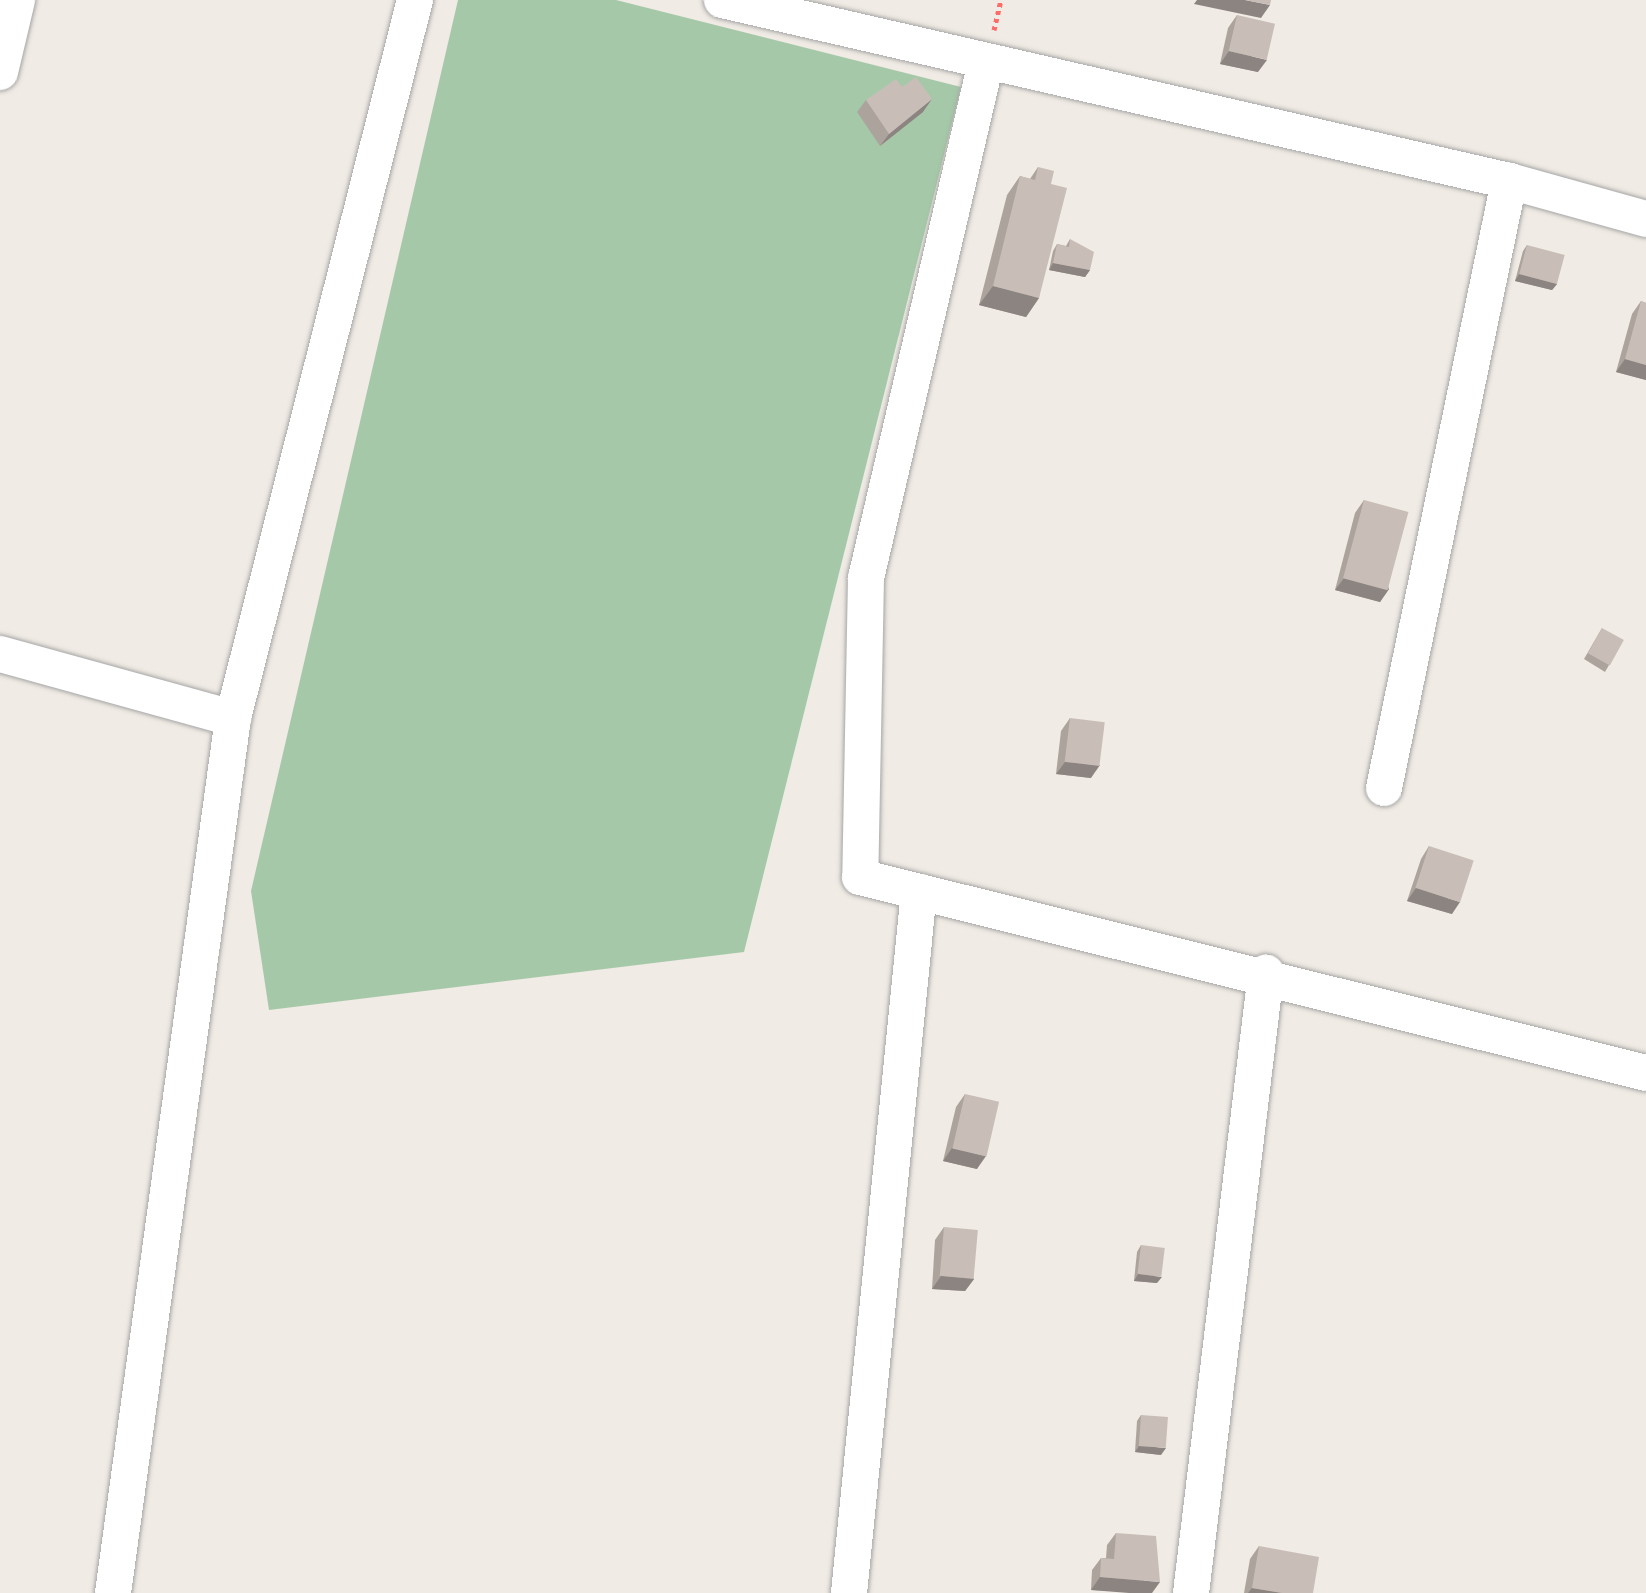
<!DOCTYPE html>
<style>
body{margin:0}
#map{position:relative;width:1646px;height:1593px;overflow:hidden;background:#f0ebe4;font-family:"Nunito Sans",sans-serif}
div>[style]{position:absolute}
.cemetery>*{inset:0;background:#a5c9a8}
.path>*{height:5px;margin-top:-2.5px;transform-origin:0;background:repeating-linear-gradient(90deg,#fd6c68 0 4px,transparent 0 8px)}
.roads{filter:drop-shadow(0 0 2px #a6a6a6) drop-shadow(0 0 2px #a6a6a6)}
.minor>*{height:36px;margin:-18px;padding:0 18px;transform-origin:18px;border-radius:18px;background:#fff}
.wall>*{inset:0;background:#aca39d}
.shaded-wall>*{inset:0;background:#8c8480}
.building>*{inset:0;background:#c8bdb7;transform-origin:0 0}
span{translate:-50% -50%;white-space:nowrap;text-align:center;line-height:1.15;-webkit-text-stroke:6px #fff;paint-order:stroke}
</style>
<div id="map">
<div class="cemetery">
<i style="clip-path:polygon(458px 0,616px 0,961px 87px,744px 952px,269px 1010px,251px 891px)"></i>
</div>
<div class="path">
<i style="left:994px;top:30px;width:31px;rotate:-77deg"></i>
</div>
<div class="roads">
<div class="minor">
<i style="left:722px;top:0;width:808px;rotate:12.95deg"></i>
<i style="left:1509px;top:181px;width:142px;rotate:15.5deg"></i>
<i style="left:986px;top:62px;width:530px;rotate:103.09deg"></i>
<i style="left:866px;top:578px;width:299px;rotate:91.1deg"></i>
<i style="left:860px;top:877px;width:810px;rotate:14deg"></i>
<i style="left:0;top:72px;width:74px;rotate:-76.7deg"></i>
<i style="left:0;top:654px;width:242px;rotate:15.4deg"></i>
<i style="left:1384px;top:788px;width:620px;rotate:-78.36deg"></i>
<i style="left:113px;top:1593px;width:883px;rotate:-82.19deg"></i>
<i style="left:233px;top:718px;width:741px;rotate:-75.78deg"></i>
<i style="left:849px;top:1593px;width:705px;rotate:-84.31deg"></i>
<i style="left:1191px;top:1593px;width:625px;rotate:-83.1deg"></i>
</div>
</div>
<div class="wall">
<i style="clip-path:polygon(1237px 15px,1258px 72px,1220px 64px,1228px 28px)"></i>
<i style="clip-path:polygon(866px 100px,923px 112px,880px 146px,857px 112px)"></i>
<i style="clip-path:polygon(1038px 167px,1051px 184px,1039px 298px,1026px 317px,979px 305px,1007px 195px,1020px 176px,1030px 179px)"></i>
<i style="clip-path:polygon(1070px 239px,1090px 270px,1085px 277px,1049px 270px,1053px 251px,1057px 244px,1066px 246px)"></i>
<i style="clip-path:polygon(1527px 245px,1557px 284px,1552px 290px,1515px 281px,1523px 251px)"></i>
<i style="clip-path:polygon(1641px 301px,1646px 303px,1646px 380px,1616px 372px,1632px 314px)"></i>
<i style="clip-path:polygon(1364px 500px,1389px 589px,1380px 602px,1335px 590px,1355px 513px)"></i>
<i style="clip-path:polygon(1602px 628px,1609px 665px,1605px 672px,1584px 659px)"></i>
<i style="clip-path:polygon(1070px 718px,1091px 778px,1056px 774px,1061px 731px)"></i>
<i style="clip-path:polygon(1429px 846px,1452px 914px,1407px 901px,1421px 859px)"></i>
<i style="clip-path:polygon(965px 1094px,977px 1169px,943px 1161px,956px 1107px)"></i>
<i style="clip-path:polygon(944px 1227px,974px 1279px,965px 1291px,932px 1289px,935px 1240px)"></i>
<i style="clip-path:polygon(1141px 1245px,1157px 1283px,1134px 1281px,1137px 1252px)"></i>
<i style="clip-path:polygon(1141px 1415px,1161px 1455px,1135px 1452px,1137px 1421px)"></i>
<i style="clip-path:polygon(1116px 1533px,1152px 1593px,1091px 1590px,1092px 1570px,1101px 1558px,1106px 1558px,1107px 1545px)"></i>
<i style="clip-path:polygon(1259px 1546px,1313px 1593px,1244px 1593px,1250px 1559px)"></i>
</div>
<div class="shaded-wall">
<i style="clip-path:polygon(1197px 0,1245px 0,1270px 5px,1261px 18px,1194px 4px)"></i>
<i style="clip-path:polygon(1229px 51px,1267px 60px,1258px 72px,1220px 64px)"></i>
<i style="clip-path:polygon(932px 99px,923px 112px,880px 146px,889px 134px)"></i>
<i style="clip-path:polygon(1053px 263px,1090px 270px,1085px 277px,1049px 270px)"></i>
<i style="clip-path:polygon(1519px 274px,1557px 284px,1552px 290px,1515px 281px)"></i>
<i style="clip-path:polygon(993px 286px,1039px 298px,1026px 317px,979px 305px)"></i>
<i style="clip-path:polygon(1625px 359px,1646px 365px,1646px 380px,1616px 372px)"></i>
<i style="clip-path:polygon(1344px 578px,1389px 589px,1380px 602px,1335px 590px)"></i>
<i style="clip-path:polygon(1065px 762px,1100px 765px,1091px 778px,1056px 774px)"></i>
<i style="clip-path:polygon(1416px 888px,1460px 902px,1452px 914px,1407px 901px)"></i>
<i style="clip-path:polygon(952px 1148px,986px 1156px,977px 1169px,943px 1161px)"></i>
<i style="clip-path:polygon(1138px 1274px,1162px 1277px,1157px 1283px,1134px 1281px)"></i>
<i style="clip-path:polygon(941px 1276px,974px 1279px,965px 1291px,932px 1289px)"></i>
<i style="clip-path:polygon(1139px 1446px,1166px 1448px,1161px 1455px,1135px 1452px)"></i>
<i style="clip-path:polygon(1100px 1577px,1160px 1582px,1152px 1593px,1129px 1593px,1091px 1590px)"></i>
<i style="clip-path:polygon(1252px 1588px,1282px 1593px,1248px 1593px)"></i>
</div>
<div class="building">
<i style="clip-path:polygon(1245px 0,1271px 0,1270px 5px)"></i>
<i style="left:1237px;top:15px;width:39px;height:37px;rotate:13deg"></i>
<i style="clip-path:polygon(916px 77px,932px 99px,889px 134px,866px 100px,896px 79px,902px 87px)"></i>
<i style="clip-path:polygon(1038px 167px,1054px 171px,1051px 184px,1067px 188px,1039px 298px,993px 286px,1020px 176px,1035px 180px)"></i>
<i style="clip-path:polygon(1070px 239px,1094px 252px,1090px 270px,1053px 263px,1057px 244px,1069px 247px)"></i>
<i style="left:1527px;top:245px;width:39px;height:30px;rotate:15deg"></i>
<i style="clip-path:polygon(1641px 301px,1646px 303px,1646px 365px,1625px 359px)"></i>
<i style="left:1364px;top:500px;width:46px;height:81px;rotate:15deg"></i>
<i style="left:1602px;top:628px;width:25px;height:29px;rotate:29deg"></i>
<i style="left:1070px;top:718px;width:35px;height:44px;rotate:7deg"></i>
<i style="left:1429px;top:846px;width:47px;height:44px;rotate:18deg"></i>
<i style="left:965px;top:1094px;width:35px;height:56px;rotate:13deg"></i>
<i style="left:944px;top:1227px;width:34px;height:49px;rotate:5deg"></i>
<i style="left:1141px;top:1245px;width:24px;height:29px;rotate:7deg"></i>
<i style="left:1141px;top:1415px;width:27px;height:31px;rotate:4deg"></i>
<i style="clip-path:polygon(1116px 1533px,1156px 1536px,1160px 1582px,1100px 1577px,1101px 1558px,1114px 1559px)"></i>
<i style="clip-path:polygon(1259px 1546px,1319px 1557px,1313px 1593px,1282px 1593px,1252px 1588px)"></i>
</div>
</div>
